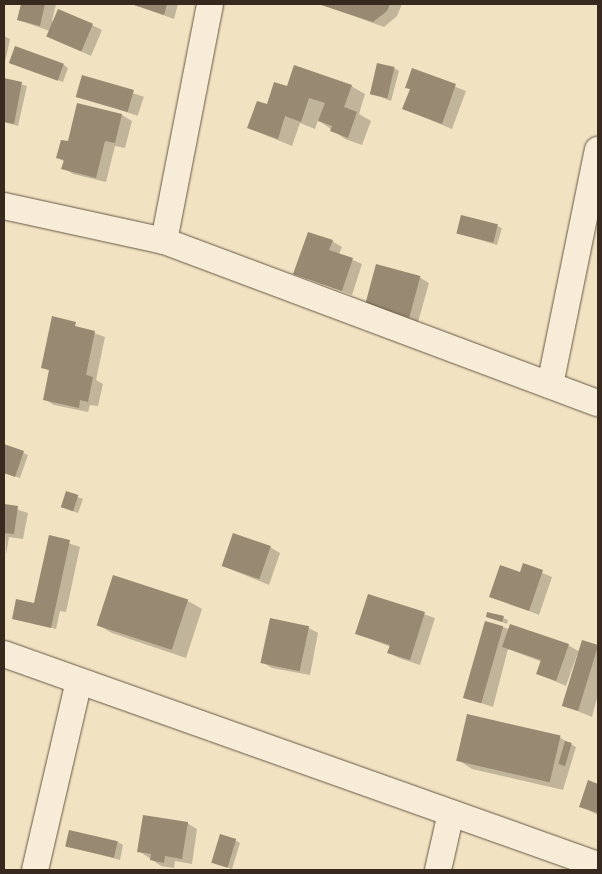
<!DOCTYPE html>
<style>
body{margin:0}
#map{position:relative;width:602px;height:874px;overflow:hidden;background:#f1e2c1;font-family:"IM FELL Great Primer",serif}
div>[style]{position:absolute}
.shadow>*{inset:0;background:#0003;transform-origin:0 0}
.building>*{inset:0;background:#988972;transform-origin:0 0}
.roads{filter:drop-shadow(0 0 1px #665746) drop-shadow(0 0 1px #665746)}
.minor>*{height:26px;margin:-13px;padding:0 13px;transform-origin:13px;border-radius:13px;background:#f6ecd7}
span{translate:-50% -50%;white-space:nowrap;text-align:center;line-height:1.15;-webkit-text-stroke:4px #f6ecd7;paint-order:stroke}
.frame{position:absolute;inset:0;border:5px solid #37291d;pointer-events:none}
</style>
<div id="map">
<div class="shadow">
<i style="clip-path:polygon(22px 4px,56px 4px,52px 21px,92px 25px,102px 30px,91px 56px,47px 36px,50px 31px,18px 20px)"></i>
<i style="clip-path:polygon(132px 4px,178px 4px,174px 19px)"></i>
<i style="clip-path:polygon(320px 4px,402px 4px,397px 16px,384px 27px)"></i>
<i style="clip-path:polygon(4px 36px,10px 39px,4px 67px)"></i>
<i style="clip-path:polygon(10px 63px,64px 65px,68px 68px,63px 82px)"></i>
<i style="clip-path:polygon(394px 68px,399px 71px,391px 101px,370px 93px)"></i>
<i style="clip-path:polygon(413px 70px,466px 91px,452px 129px,404px 109px,411px 90px,406px 87px)"></i>
<i style="left:83px;top:77px;width:64px;height:20px;rotate:18deg"></i>
<i style="clip-path:polygon(4px 79px,27px 86px,18px 126px,4px 122px)"></i>
<i style="clip-path:polygon(351px 86px,365px 94px,359px 114px,371px 121px,362px 145px,345px 139px,318px 120px,315px 129px,300px 123px,292px 146px,248px 128px,288px 87px)"></i>
<i style="clip-path:polygon(78px 104px,122px 115px,132px 121px,125px 148px,115px 146px,106px 182px,73px 174px,63px 168px,65px 162px,58px 158px,69px 143px)"></i>
<i style="clip-path:polygon(497px 226px,502px 228px,497px 245px,457px 233px)"></i>
<i style="clip-path:polygon(332px 241px,342px 247px,339px 254px,362px 264px,352px 295px,295px 274px)"></i>
<i style="clip-path:polygon(419px 277px,429px 283px,418px 322px,376px 311px)"></i>
<i style="clip-path:polygon(53px 318px,105px 337px,96px 380px,103px 384px,98px 406px,90px 405px,88px 412px,54px 405px,44px 399px,50px 371px,42px 367px)"></i>
<i style="clip-path:polygon(5px 445px,28px 455px,20px 478px,4px 473px)"></i>
<i style="clip-path:polygon(67px 493px,83px 499px,78px 513px,67px 509px)"></i>
<i style="clip-path:polygon(4px 505px,28px 513px,23px 539px,9px 537px,6px 555px)"></i>
<i style="clip-path:polygon(50px 537px,80px 547px,66px 612px,60px 611px,56px 629px,13px 618px,40px 605px)"></i>
<i style="clip-path:polygon(270px 547px,280px 553px,269px 585px,223px 566px)"></i>
<i style="clip-path:polygon(524px 565px,552px 577px,539px 615px,491px 596px,521px 574px)"></i>
<i style="clip-path:polygon(114px 576px,188px 601px,202px 609px,186px 658px,112px 633px,98px 625px)"></i>
<i style="clip-path:polygon(369px 595px,435px 618px,420px 665px,399px 658px,389px 653px,391px 647px,357px 634px)"></i>
<i style="clip-path:polygon(487px 616px,503px 618px,508px 620px,507px 624px)"></i>
<i style="clip-path:polygon(502px 627px,568px 645px,580px 652px,582px 642px,598px 646px,598px 694px,592px 717px,565px 706px,578px 652px,566px 686px,538px 674px,542px 662px,508px 649px,493px 707px,466px 698px)"></i>
<i style="clip-path:polygon(309px 628px,318px 633px,310px 675px,272px 668px,262px 662px)"></i>
<i style="clip-path:polygon(559px 737px,576px 747px,563px 790px,472px 769px,458px 760px)"></i>
<i style="clip-path:polygon(589px 782px,598px 785px,598px 815px,580px 806px)"></i>
<i style="clip-path:polygon(187px 823px,197px 829px,192px 864px,175px 861px,174px 868px,161px 866px,139px 851px)"></i>
<i style="clip-path:polygon(235px 840px,240px 843px,232px 869px,213px 862px)"></i>
<i style="clip-path:polygon(118px 842px,123px 845px,120px 860px,67px 846px)"></i>
</div>
<div class="building">
<i style="clip-path:polygon(21px 4px,45px 4px,40px 26px,17px 20px)"></i>
<i style="clip-path:polygon(131px 4px,167px 4px,164px 15px)"></i>
<i style="clip-path:polygon(318px 4px,390px 4px,387px 11px,373px 22px)"></i>
<i style="left:58px;top:9px;width:38px;height:30px;rotate:23deg"></i>
<i style="left:15px;top:46px;width:52px;height:18px;rotate:20deg"></i>
<i style="left:377px;top:63px;width:18px;height:32px;rotate:13deg"></i>
<i style="clip-path:polygon(294px 65px,352px 85px,344px 107px,357px 112px,348px 138px,330px 131px,332px 126px,318px 121px,325px 103px,309px 98px,301px 122px,285px 116px,278px 139px,247px 128px,257px 101px,267px 104px,274px 82px,287px 86px)"></i>
<i style="clip-path:polygon(412px 68px,456px 84px,442px 124px,402px 109px,410px 89px,405px 88px)"></i>
<i style="left:82px;top:75px;width:54px;height:23px;rotate:16deg"></i>
<i style="clip-path:polygon(4px 78px,22px 82px,14px 124px,4px 122px)"></i>
<i style="clip-path:polygon(77px 103px,122px 114px,115px 143px,105px 141px,96px 178px,61px 169px,64px 160px,56px 158px,61px 140px,68px 141px)"></i>
<i style="left:461px;top:215px;width:38px;height:19px;rotate:14deg"></i>
<i style="clip-path:polygon(308px 232px,333px 240px,329px 250px,353px 258px,342px 291px,293px 274px)"></i>
<i style="left:376px;top:264px;width:46px;height:43px;rotate:15deg"></i>
<i style="clip-path:polygon(52px 316px,76px 322px,75px 326px,95px 331px,86px 375px,93px 377px,88px 402px,80px 400px,79px 408px,43px 400px,49px 370px,41px 368px)"></i>
<i style="clip-path:polygon(4px 444px,24px 451px,15px 477px,4px 473px)"></i>
<i style="left:66px;top:491px;width:13px;height:17px;rotate:18deg"></i>
<i style="clip-path:polygon(4px 504px,18px 506px,14px 534px,4px 533px)"></i>
<i style="left:233px;top:533px;width:40px;height:35px;rotate:19deg"></i>
<i style="clip-path:polygon(49px 535px,70px 540px,51px 628px,12px 619px,16px 599px,34px 603px)"></i>
<i style="clip-path:polygon(523px 563px,543px 570px,529px 611px,489px 597px,500px 565px,520px 572px)"></i>
<i style="left:113px;top:575px;width:79px;height:53px;rotate:18deg"></i>
<i style="clip-path:polygon(368px 594px,425px 612px,410px 660px,387px 653px,390px 645px,355px 634px)"></i>
<i style="clip-path:polygon(487px 612px,504px 616px,502px 622px,486px 617px)"></i>
<i style="left:270px;top:618px;width:40px;height:46px;rotate:12deg"></i>
<i style="left:485px;top:621px;width:19px;height:80px;rotate:16deg"></i>
<i style="clip-path:polygon(510px 624px,569px 644px,556px 681px,536px 674px,541px 660px,502px 647px)"></i>
<i style="left:582px;top:640px;width:17px;height:69px;rotate:17deg"></i>
<i style="left:467px;top:714px;width:96px;height:48px;rotate:13deg"></i>
<i style="left:565px;top:741px;width:7px;height:24px;rotate:16deg"></i>
<i style="clip-path:polygon(588px 780px,598px 784px,598px 813px,579px 807px)"></i>
<i style="clip-path:polygon(143px 815px,188px 822px,182px 859px,165px 856px,164px 863px,150px 860px,151px 854px,137px 852px)"></i>
<i style="left:69px;top:830px;width:50px;height:17px;rotate:13deg"></i>
<i style="left:220px;top:834px;width:17px;height:30px;rotate:17deg"></i>
</div>
<div class="roads">
<div class="minor">
<i style="left:4px;top:206px;width:164px;rotate:12.3deg"></i>
<i style="left:164px;top:241px;width:463px;rotate:20.5deg"></i>
<i style="left:164px;top:241px;width:241px;rotate:-79deg"></i>
<i style="left:550px;top:385px;width:240px;rotate:-78.5deg"></i>
<i style="left:4px;top:654px;width:630px;rotate:19.56deg"></i>
<i style="left:35px;top:870px;width:194px;rotate:-76.9deg"></i>
<i style="left:438px;top:870px;width:58px;rotate:-77.2deg"></i>
</div>
</div>
<div class="frame"></div>
</div>
